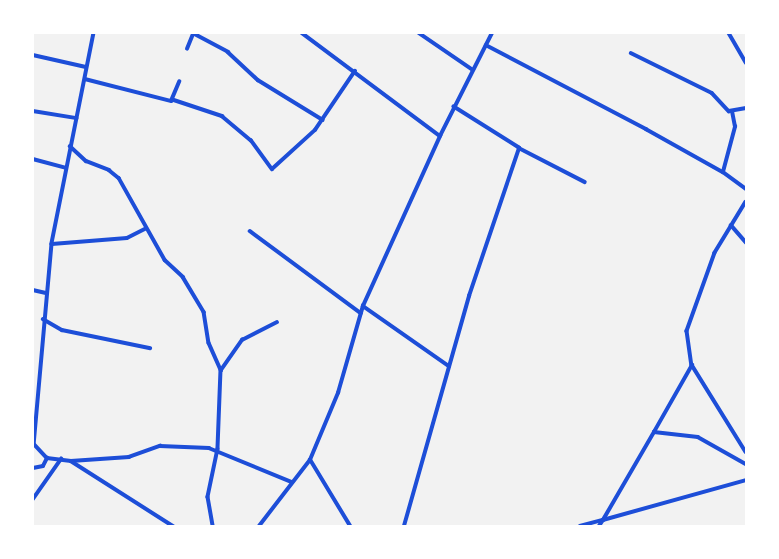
<!DOCTYPE html>
<style>
body{margin:0}
#map{position:relative;width:779px;height:559px;overflow:hidden;background:#f2f2f2;font-family:"Roboto Condensed",sans-serif}
div>[style]{position:absolute}
.minor>*{height:3.5px;margin:-1.75px;padding:0 1.75px;transform-origin:1.75px;border-radius:1.75px;background:#1d4ed8}
span{translate:-50% -50%;white-space:nowrap;text-align:center;line-height:1.15;-webkit-text-stroke:4px #fff;paint-order:stroke}
.frame{position:absolute;inset:0;border:34px solid #fff;pointer-events:none}
</style>
<div id="map">
<div class="minor">
<i style="left:94px;top:33px;width:215px;rotate:101.3deg"></i>
<i style="left:52px;top:244px;width:201px;rotate:95.1deg"></i>
<i style="left:34px;top:444px;width:19px;rotate:47deg"></i>
<i style="left:47px;top:458px;width:24px;rotate:7deg"></i>
<i style="left:71px;top:461px;width:58px;rotate:-3.9deg"></i>
<i style="left:129px;top:457px;width:33px;rotate:-20deg"></i>
<i style="left:160px;top:446px;width:49px;rotate:2.3deg"></i>
<i style="left:209px;top:448px;width:90px;rotate:22.3deg"></i>
<i style="left:193px;top:33px;width:40px;rotate:28deg"></i>
<i style="left:228px;top:52px;width:41px;rotate:43deg"></i>
<i style="left:258px;top:80px;width:76px;rotate:31.6deg"></i>
<i style="left:302px;top:33px;width:172px;rotate:36.7deg"></i>
<i style="left:419px;top:33px;width:65px;rotate:34.4deg"></i>
<i style="left:729px;top:33px;width:34px;rotate:60deg"></i>
<i style="left:486px;top:45px;width:181px;rotate:27.7deg"></i>
<i style="left:646px;top:129px;width:88px;rotate:29.2deg"></i>
<i style="left:723px;top:172px;width:29px;rotate:36deg"></i>
<i style="left:187px;top:49px;width:16px;rotate:-68deg"></i>
<i style="left:631px;top:53px;width:90px;rotate:26.3deg"></i>
<i style="left:712px;top:93px;width:25px;rotate:47deg"></i>
<i style="left:729px;top:111px;width:17px;rotate:-10deg"></i>
<i style="left:33px;top:55px;width:54px;rotate:12.8deg"></i>
<i style="left:85px;top:79px;width:89px;rotate:14.3deg"></i>
<i style="left:171px;top:101px;width:21px;rotate:-67deg"></i>
<i style="left:174px;top:100px;width:51px;rotate:18.4deg"></i>
<i style="left:222px;top:116px;width:38px;rotate:40deg"></i>
<i style="left:251px;top:140px;width:36px;rotate:54deg"></i>
<i style="left:272px;top:169px;width:58px;rotate:-42.2deg"></i>
<i style="left:315px;top:130px;width:71px;rotate:-55.9deg"></i>
<i style="left:33px;top:111px;width:44px;rotate:9.2deg"></i>
<i style="left:70px;top:146px;width:22px;rotate:43deg"></i>
<i style="left:86px;top:161px;width:25px;rotate:21deg"></i>
<i style="left:109px;top:170px;width:13px;rotate:39deg"></i>
<i style="left:119px;top:178px;width:94px;rotate:60.7deg"></i>
<i style="left:165px;top:260px;width:25px;rotate:43deg"></i>
<i style="left:183px;top:277px;width:41px;rotate:59deg"></i>
<i style="left:204px;top:312px;width:31px;rotate:81deg"></i>
<i style="left:209px;top:343px;width:30px;rotate:66deg"></i>
<i style="left:221px;top:370px;width:79px;rotate:92.2deg"></i>
<i style="left:218px;top:449px;width:49px;rotate:101.8deg"></i>
<i style="left:208px;top:497px;width:29px;rotate:80deg"></i>
<i style="left:519px;top:148px;width:74px;rotate:27.3deg"></i>
<i style="left:33px;top:159px;width:34px;rotate:15deg"></i>
<i style="left:723px;top:172px;width:47px;rotate:-75.1deg"></i>
<i style="left:735px;top:127px;width:15px;rotate:-101deg"></i>
<i style="left:746px;top:202px;width:60px;rotate:121.3deg"></i>
<i style="left:715px;top:253px;width:83px;rotate:109.7deg"></i>
<i style="left:687px;top:331px;width:34px;rotate:82deg"></i>
<i style="left:692px;top:365px;width:102px;rotate:58.2deg"></i>
<i style="left:731px;top:225px;width:23px;rotate:49deg"></i>
<i style="left:250px;top:231px;width:138px;rotate:36.5deg"></i>
<i style="left:52px;top:244px;width:75px;rotate:-4.6deg"></i>
<i style="left:127px;top:238px;width:20px;rotate:-27deg"></i>
<i style="left:33px;top:290px;width:13px;rotate:13deg"></i>
<i style="left:363px;top:306px;width:105px;rotate:34.9deg"></i>
<i style="left:43px;top:319px;width:22px;rotate:30deg"></i>
<i style="left:62px;top:330px;width:90px;rotate:11.6deg"></i>
<i style="left:221px;top:370px;width:37px;rotate:-55deg"></i>
<i style="left:242px;top:340px;width:39px;rotate:-27deg"></i>
<i style="left:654px;top:432px;width:77px;rotate:-60.4deg"></i>
<i style="left:71px;top:461px;width:121px;rotate:32.5deg"></i>
<i style="left:33px;top:468px;width:10px;rotate:-11deg"></i>
<i style="left:43px;top:466px;width:9px;rotate:-63deg"></i>
<i style="left:33px;top:499px;width:49px;rotate:-55deg"></i>
<i style="left:259px;top:526px;width:83px;rotate:-52.3deg"></i>
<i style="left:350px;top:526px;width:77px;rotate:-121.2deg"></i>
<i style="left:310px;top:460px;width:73px;rotate:-67.3deg"></i>
<i style="left:338px;top:393px;width:91px;rotate:-74deg"></i>
<i style="left:363px;top:306px;width:187px;rotate:-65.6deg"></i>
<i style="left:440px;top:136px;width:115px;rotate:-63.2deg"></i>
<i style="left:404px;top:526px;width:239px;rotate:-74.2deg"></i>
<i style="left:469px;top:296px;width:156px;rotate:-71.3deg"></i>
<i style="left:519px;top:148px;width:77px;rotate:-147.8deg"></i>
<i style="left:580px;top:526px;width:24px;rotate:-15deg"></i>
<i style="left:603px;top:520px;width:102px;rotate:-59.9deg"></i>
<i style="left:654px;top:432px;width:44px;rotate:6.5deg"></i>
<i style="left:698px;top:437px;width:55px;rotate:29.4deg"></i>
<i style="left:599px;top:526px;width:7px;rotate:-56deg"></i>
<i style="left:603px;top:520px;width:148px;rotate:-15.6deg"></i>
</div>
<div class="frame"></div>
</div>
